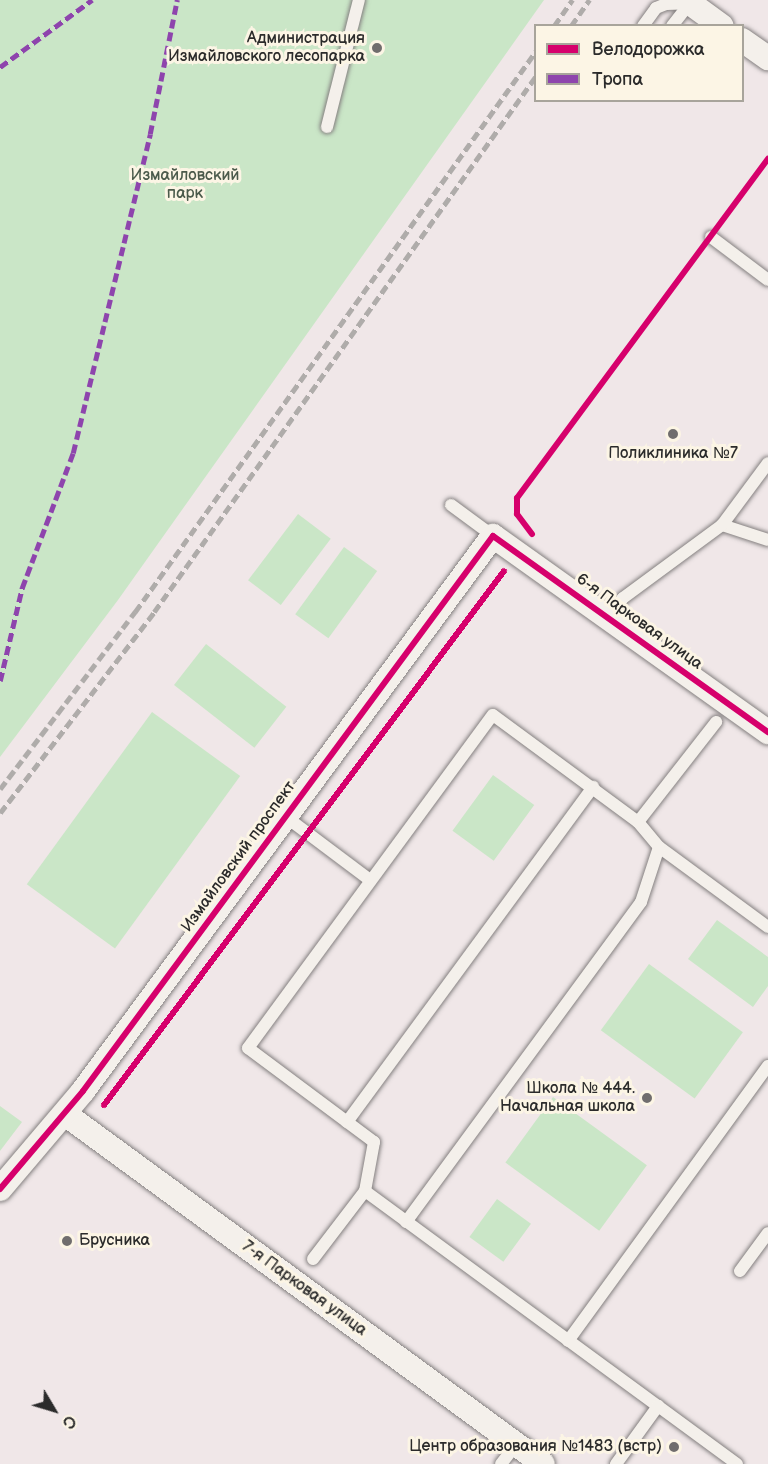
<!DOCTYPE html>
<meta charset="utf-8">
<style>
body{margin:0}
#map{position:relative;width:768px;height:1464px;overflow:hidden;background:#f0e7e8;font-family:"Balsamiq Sans",sans-serif}
div>[style]{position:absolute}
.green>*{inset:0;background:#cae6c7;transform-origin:0 0}
.roads{filter:drop-shadow(0 0 2px #848080) drop-shadow(0 0 2px #848080)}
.lane>*{height:12px;margin:-6px;padding:0 6px;transform-origin:6px;border-radius:6px;background:#f4f0eb}
.street>*{height:24px;margin:-12px;padding:0 12px;transform-origin:12px;border-radius:12px;background:#f4f0eb}
.rail>*{height:4.5px;margin-top:-2.25px;transform-origin:0;background:repeating-linear-gradient(90deg,#afacaa 0 9px,transparent 0 13.5px)}
.quiet>*{height:4.5px;margin-top:-2.25px;transform-origin:0;background:repeating-linear-gradient(90deg,#8e44ad 0 9px,transparent 0 13.5px)}
.cycleway>*{height:6px;margin:-3px;padding:0 3px;transform-origin:3px;border-radius:3px;background:#d6006c}
.dots>*{width:16px;height:16px;translate:-50% -50%;box-sizing:border-box;border:3px solid #fcf5e5;border-radius:50%}
span{translate:-50% -50%;white-space:nowrap;text-align:center;line-height:1.15;-webkit-text-stroke:6px #fcf5e5;paint-order:stroke}
.poi-label{font-size:16px;color:#2b2b2b}
.right{translate:-100% -50%;text-align:right}
.left{translate:0 -50%;text-align:left}
.park-label{font-size:16px;color:#4b5a4b}
.street-label{font-size:16px;color:#2b2b2b}
.legend{position:absolute;left:534px;top:24px;width:210px;height:78px;box-sizing:border-box;background:#fcf5e5;border:2px solid #a8a49b;margin:0;padding:8px 10px;list-style:none;font-size:18px;color:#2b2b2b}
.legend li{display:flex;align-items:center;gap:12px;height:30px}
.legend b{width:30px;border:2px solid #a8a49b}
.north{position:absolute;left:24px;top:1380px;width:60px;height:60px;-webkit-text-stroke:4px #fcf5e5;paint-order:stroke;rotate:128deg;font-size:16px;font-weight:700;line-height:24px;text-align:center;color:#2b2b2b}
.north::after{content:'';display:block;margin:auto;width:21px;height:27px;background:#2b2b2b;clip-path:polygon(50% 0,100% 100%,50% 72%,0 100%)}
</style>
<div id="map">
<div class="green">
<i style="clip-path:polygon(0 0,544px 0,118px 600px,0 757px)"></i>
<i style="left:298px;top:514px;width:41px;height:83px;rotate:37deg"></i>
<i style="left:344px;top:547px;width:41px;height:83px;rotate:36deg"></i>
<i style="left:206px;top:644px;width:102px;height:52px;rotate:38deg"></i>
<i style="left:152px;top:712px;width:109px;height:213px;rotate:36deg"></i>
<i style="left:493px;top:775px;width:51px;height:69px;rotate:36deg"></i>
<i style="clip-path:polygon(717px 920px,768px 957px,768px 986px,753px 1007px,688px 959px)"></i>
<i style="left:649px;top:964px;width:116px;height:82px;rotate:36deg"></i>
<i style="left:553px;top:1097px;width:116px;height:81px;rotate:36deg"></i>
<i style="clip-path:polygon(0 1106px,22px 1122px,0 1151px)"></i>
<i style="left:497px;top:1199px;width:42px;height:47px;rotate:36deg"></i>
</div>
<div class="roads">
<div class="lane">
<i style="left:643px;top:26px;width:22px;rotate:-54deg"></i>
<i style="left:656px;top:8px;width:11px;rotate:-22deg"></i>
<i style="left:666px;top:4px;width:24px;rotate:-2deg"></i>
<i style="left:672px;top:26px;width:29px;rotate:-52deg"></i>
<i style="left:327px;top:127px;width:131px;rotate:-75.9deg"></i>
<i style="left:711px;top:237px;width:71px;rotate:37deg"></i>
<i style="left:451px;top:505px;width:52px;rotate:36.4deg"></i>
<i style="left:722px;top:525px;width:48px;rotate:18.1deg"></i>
<i style="left:608px;top:617px;width:24px;rotate:-52deg"></i>
<i style="left:623px;top:598px;width:123px;rotate:-36.4deg"></i>
<i style="left:722px;top:525px;width:77px;rotate:-53.4deg"></i>
<i style="left:286px;top:817px;width:105px;rotate:36.9deg"></i>
<i style="left:659px;top:847px;width:135px;rotate:36.3deg"></i>
<i style="left:347px;top:1122px;width:416px;rotate:-53.7deg"></i>
<i style="left:365px;top:1191px;width:363px;rotate:36.3deg"></i>
<i style="left:406px;top:1222px;width:397px;rotate:-53.7deg"></i>
<i style="left:641px;top:902px;width:58px;rotate:-71.9deg"></i>
<i style="left:659px;top:847px;width:33px;rotate:-130deg"></i>
<i style="left:313px;top:1259px;width:86px;rotate:-52.6deg"></i>
<i style="left:365px;top:1191px;width:50px;rotate:-79.6deg"></i>
<i style="left:374px;top:1142px;width:157px;rotate:-143.3deg"></i>
<i style="left:248px;top:1048px;width:413px;rotate:-53.7deg"></i>
<i style="left:493px;top:715px;width:180px;rotate:36.4deg"></i>
<i style="left:638px;top:822px;width:127px;rotate:-52deg"></i>
<i style="left:740px;top:1271px;width:47px;rotate:-53.6deg"></i>
<i style="left:568px;top:1341px;width:340px;rotate:-54deg"></i>
<i style="left:501px;top:1464px;width:24px;rotate:-52deg"></i>
<i style="left:616px;top:1464px;width:72px;rotate:-54.1deg"></i>
<i style="left:658px;top:1406px;width:98px;rotate:36.3deg"></i>
</div>
<div class="street">
<i style="left:690px;top:3px;width:39px;rotate:36deg"></i>
<i style="left:742px;top:40px;width:32px;rotate:35deg"></i>
<i style="left:65px;top:1114px;width:592px;rotate:36.21deg"></i>
<i style="left:0;top:1189px;width:128px;rotate:-49.7deg"></i>
<i style="left:83px;top:1091px;width:690px;rotate:-53.55deg"></i>
<i style="left:493px;top:536px;width:338px;rotate:35.5deg"></i>
</div>
</div>
<div class="rail">
<i style="left:554px;top:26px;width:32px;rotate:-55deg"></i>
<i style="left:571px;top:26px;width:32px;rotate:-55deg"></i>
<i style="left:0;top:789px;width:223px;rotate:-52.7deg"></i>
<i style="left:135px;top:612px;width:690px;rotate:-54.44deg"></i>
<i style="left:0;top:813px;width:253px;rotate:-52.5deg"></i>
<i style="left:154px;top:612px;width:658px;rotate:-54.52deg"></i>
</div>
<div class="quiet">
<i style="left:0;top:67px;width:114px;rotate:-36.1deg"></i>
<i style="left:0;top:681px;width:96px;rotate:-76.7deg"></i>
<i style="left:22px;top:588px;width:144px;rotate:-69.3deg"></i>
<i style="left:73px;top:453px;width:328px;rotate:-76.4deg"></i>
<i style="left:150px;top:134px;width:137px;rotate:-78.6deg"></i>
</div>
<div class="cycleway">
<i style="left:532px;top:534px;width:25px;rotate:-127deg"></i>
<i style="left:517px;top:514px;width:16px;rotate:-90deg"></i>
<i style="left:517px;top:498px;width:422px;rotate:-53.5deg"></i>
<i style="left:104px;top:1105px;width:667px;rotate:-53.16deg"></i>
<i style="left:0;top:1189px;width:128px;rotate:-49.7deg"></i>
<i style="left:83px;top:1091px;width:690px;rotate:-53.55deg"></i>
<i style="left:493px;top:536px;width:338px;rotate:35.5deg"></i>
</div>
<div class="dots">
<i style="left:377px;top:48px;background:#706d6d"></i>
<i style="left:673px;top:434px;background:#706d6d"></i>
<i style="left:647px;top:1098px;background:#706d6d"></i>
<i style="left:67px;top:1241px;background:#706d6d"></i>
<i style="left:674px;top:1447px;background:#706d6d"></i>
</div>
<div class="poi-label">
<span class="right" style="left:365px;top:48px">Администрация<br>Измайловского лесопарка</span>
<span style="left:673px;top:454px">Поликлиника №7</span>
<span class="right" style="left:635px;top:1098px">Школа № 444.<br>Начальная школа</span>
<span class="left" style="left:79px;top:1241px">Брусника</span>
<span class="right" style="left:662px;top:1447px">Центр образования №1483 (встр)</span>
</div>
<div class="park-label">
<span style="left:185px;top:185px">Измайловский<br>парк</span>
</div>
<div class="street-label">
<span style="left:639px;top:622px;rotate:36deg">6-я Парковая улица</span>
<span style="left:239px;top:857px;rotate:-54deg">Измайловский проспект</span>
<span style="left:304px;top:1289px;rotate:36deg">7-я Парковая улица</span>
</div>
<ul class="legend">
<li><b style="height:8px;background:#d6006c"></b>Велодорожка</li>
<li><b style="height:8px;background:#8e44ad"></b>Тропа</li>
</ul>
<div class="north">С</div>
</div>
